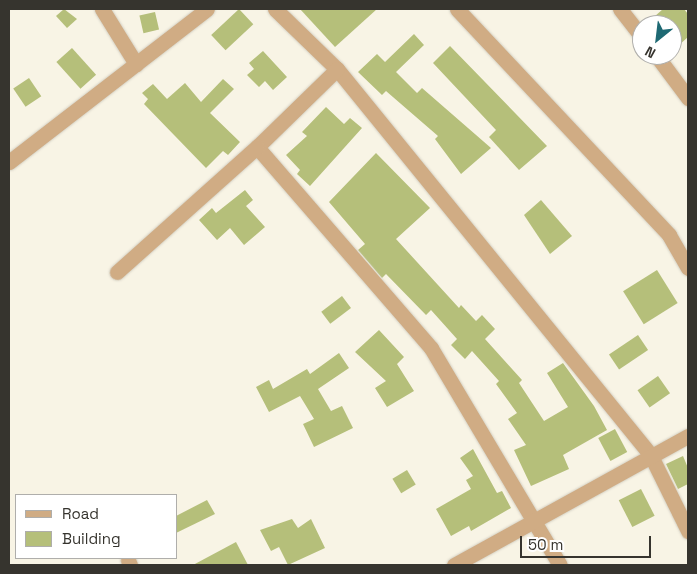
<!DOCTYPE html>
<style>
body{margin:0}
#map{position:relative;width:697px;height:574px;overflow:hidden;background:#f8f4e5;font-family:"Space Grotesk",sans-serif}
div>[style]{position:absolute}
.building>*{inset:0;background:#b5bf7a;transform-origin:0 0}
.roads{filter:drop-shadow(0 0 1px #d5d1c4) drop-shadow(0 0 1px #d5d1c4)}
.minor>*{height:15px;margin:-7.5px;padding:0 7.5px;transform-origin:7.5px;border-radius:7.5px;background:#d0ac84}
span{translate:-50% -50%;white-space:nowrap;text-align:center;line-height:1.15;-webkit-text-stroke:5px #fff;paint-order:stroke}
.frame{position:absolute;inset:0;border:10px solid #36342e;pointer-events:none}
.legend{position:absolute;left:15px;top:494px;width:162px;height:65px;box-sizing:border-box;background:#fff;border:1px solid #afaeab;margin:0;padding:6px 9px;list-style:none;font-size:15px;color:#36342e}
.legend li{display:flex;align-items:center;gap:10px;height:25px}
.legend b{width:25px;border:1px solid #afaeab}
.north{position:absolute;left:632px;top:15px;width:50px;height:50px;box-sizing:border-box;background:#fff;border:1px solid #afaeab;border-radius:50%;rotate:209deg;font-size:14px;font-weight:700;line-height:20px;text-align:center;color:#36342e}
.north::after{content:'';display:block;margin:auto;width:18px;height:22px;background:#1e6973;clip-path:polygon(50% 0,100% 100%,50% 72%,0 100%)}
.scale{position:absolute;left:520px;top:536px;width:131px;height:22px;box-sizing:border-box;border:2px solid #36342e;border-top:0;padding-left:6px;font-size:15px;line-height:18px;white-space:nowrap;color:#36342e;-webkit-text-stroke:4px #fff;paint-order:stroke}
</style>
<div id="map">
<div class="building">
<i style="clip-path:polygon(64px 9px,77px 19px,67px 28px,56px 16px)"></i>
<i style="left:239px;top:9px;width:21px;height:38px;rotate:47deg"></i>
<i style="clip-path:polygon(300px 9px,377px 9px,335px 47px)"></i>
<i style="clip-path:polygon(663px 9px,684px 9px,688px 14px,688px 37px,678px 46px,672px 39px,672px 25px,645px 25px)"></i>
<i style="left:155px;top:12px;width:18px;height:16px;rotate:77deg"></i>
<i style="clip-path:polygon(414px 34px,424px 45px,396px 72px,417px 93px,422px 88px,491px 148px,461px 174px,435px 139px,438px 136px,386px 91px,382px 95px,358px 72px,377px 54px,385px 62px)"></i>
<i style="clip-path:polygon(450px 46px,547px 146px,519px 170px,489px 137px,496px 130px,433px 63px)"></i>
<i style="left:72px;top:48px;width:36px;height:21px;rotate:48deg"></i>
<i style="clip-path:polygon(263px 51px,287px 77px,273px 90px,265px 81px,259px 87px,247px 75px,254px 69px,249px 63px)"></i>
<i style="left:29px;top:78px;width:22px;height:19px;rotate:56deg"></i>
<i style="clip-path:polygon(223px 79px,234px 89px,210px 113px,240px 142px,228px 155px,223px 151px,206px 168px,144px 104px,148px 99px,142px 93px,153px 84px,167px 99px,185px 83px,201px 102px)"></i>
<i style="clip-path:polygon(326px 107px,344px 124px,350px 118px,362px 128px,310px 186px,297px 174px,300px 170px,286px 155px,307px 136px,302px 132px)"></i>
<i style="clip-path:polygon(376px 153px,430px 208px,396px 239px,459px 308px,461px 305px,476px 321px,482px 315px,495px 329px,485px 339px,522px 380px,519px 383px,544px 421px,568px 407px,547px 373px,563px 363px,594px 406px,607px 430px,563px 455px,569px 469px,531px 486px,514px 450px,526px 445px,508px 419px,517px 413px,496px 384px,499px 381px,472px 351px,465px 359px,451px 345px,457px 339px,431px 310px,426px 315px,386px 274px,382px 278px,358px 250px,365px 244px,329px 202px)"></i>
<i style="clip-path:polygon(245px 190px,253px 200px,246px 206px,265px 227px,244px 245px,230px 228px,217px 240px,199px 220px,212px 208px,216px 213px)"></i>
<i style="clip-path:polygon(541px 200px,572px 236px,550px 254px,524px 215px)"></i>
<i style="left:657px;top:270px;width:39px;height:40px;rotate:58deg"></i>
<i style="left:342px;top:296px;width:15px;height:26px;rotate:53deg"></i>
<i style="clip-path:polygon(379px 330px,404px 357px,397px 364px,414px 391px,387px 407px,375px 388px,386px 381px,355px 352px)"></i>
<i style="left:638px;top:335px;width:18px;height:35px;rotate:56deg"></i>
<i style="clip-path:polygon(339px 353px,349px 368px,318px 389px,331px 411px,342px 406px,353px 428px,314px 447px,303px 424px,314px 419px,300px 396px,269px 412px,256px 387px,269px 380px,273px 389px,307px 369px,310px 374px)"></i>
<i style="left:658px;top:376px;width:21px;height:25px;rotate:55deg"></i>
<i style="left:615px;top:429px;width:26px;height:19px;rotate:62deg"></i>
<i style="clip-path:polygon(473px 449px,497px 493px,502px 491px,511px 508px,471px 531px,469px 526px,451px 536px,436px 509px,471px 489px,466px 480px,473px 476px,460px 458px)"></i>
<i style="clip-path:polygon(683px 456px,688px 468px,688px 484px,678px 489px,666px 464px)"></i>
<i style="left:407px;top:470px;width:17px;height:17px;rotate:59deg"></i>
<i style="left:641px;top:489px;width:30px;height:25px;rotate:63deg"></i>
<i style="clip-path:polygon(207px 500px,215px 514px,176px 533px,176px 516px)"></i>
<i style="clip-path:polygon(292px 519px,298px 528px,311px 519px,325px 548px,288px 565px,279px 547px,271px 551px,260px 530px)"></i>
<i style="clip-path:polygon(236px 542px,248px 565px,193px 565px)"></i>
</div>
<div class="roads">
<div class="minor">
<i style="left:102px;top:9px;width:65px;rotate:58.3deg"></i>
<i style="left:275px;top:9px;width:86px;rotate:44.1deg"></i>
<i style="left:337px;top:69px;width:498px;rotate:50.9deg"></i>
<i style="left:651px;top:456px;width:84px;rotate:63.7deg"></i>
<i style="left:457px;top:9px;width:310px;rotate:46.8deg"></i>
<i style="left:669px;top:235px;width:38px;rotate:60deg"></i>
<i style="left:620px;top:9px;width:36px;rotate:52deg"></i>
<i style="left:656px;top:55px;width:54px;rotate:53.3deg"></i>
<i style="left:337px;top:69px;width:112px;rotate:135.7deg"></i>
<i style="left:257px;top:147px;width:266px;rotate:49.1deg"></i>
<i style="left:431px;top:348px;width:252px;rotate:59.3deg"></i>
<i style="left:9px;top:162px;width:250px;rotate:-37.7deg"></i>
<i style="left:117px;top:272px;width:188px;rotate:-41.8deg"></i>
<i style="left:128px;top:560px;width:5px;rotate:68deg"></i>
<i style="left:454px;top:565px;width:267px;rotate:-28.9deg"></i>
</div>
</div>
<div class="frame"></div>
<ul class="legend">
<li><b style="height:6px;background:#d0ac84"></b>Road</li>
<li><b style="height:14px;background:#b5bf7a"></b>Building</li>
</ul>
<div class="north">N</div>
<div class="scale">50 m</div>
</div>
